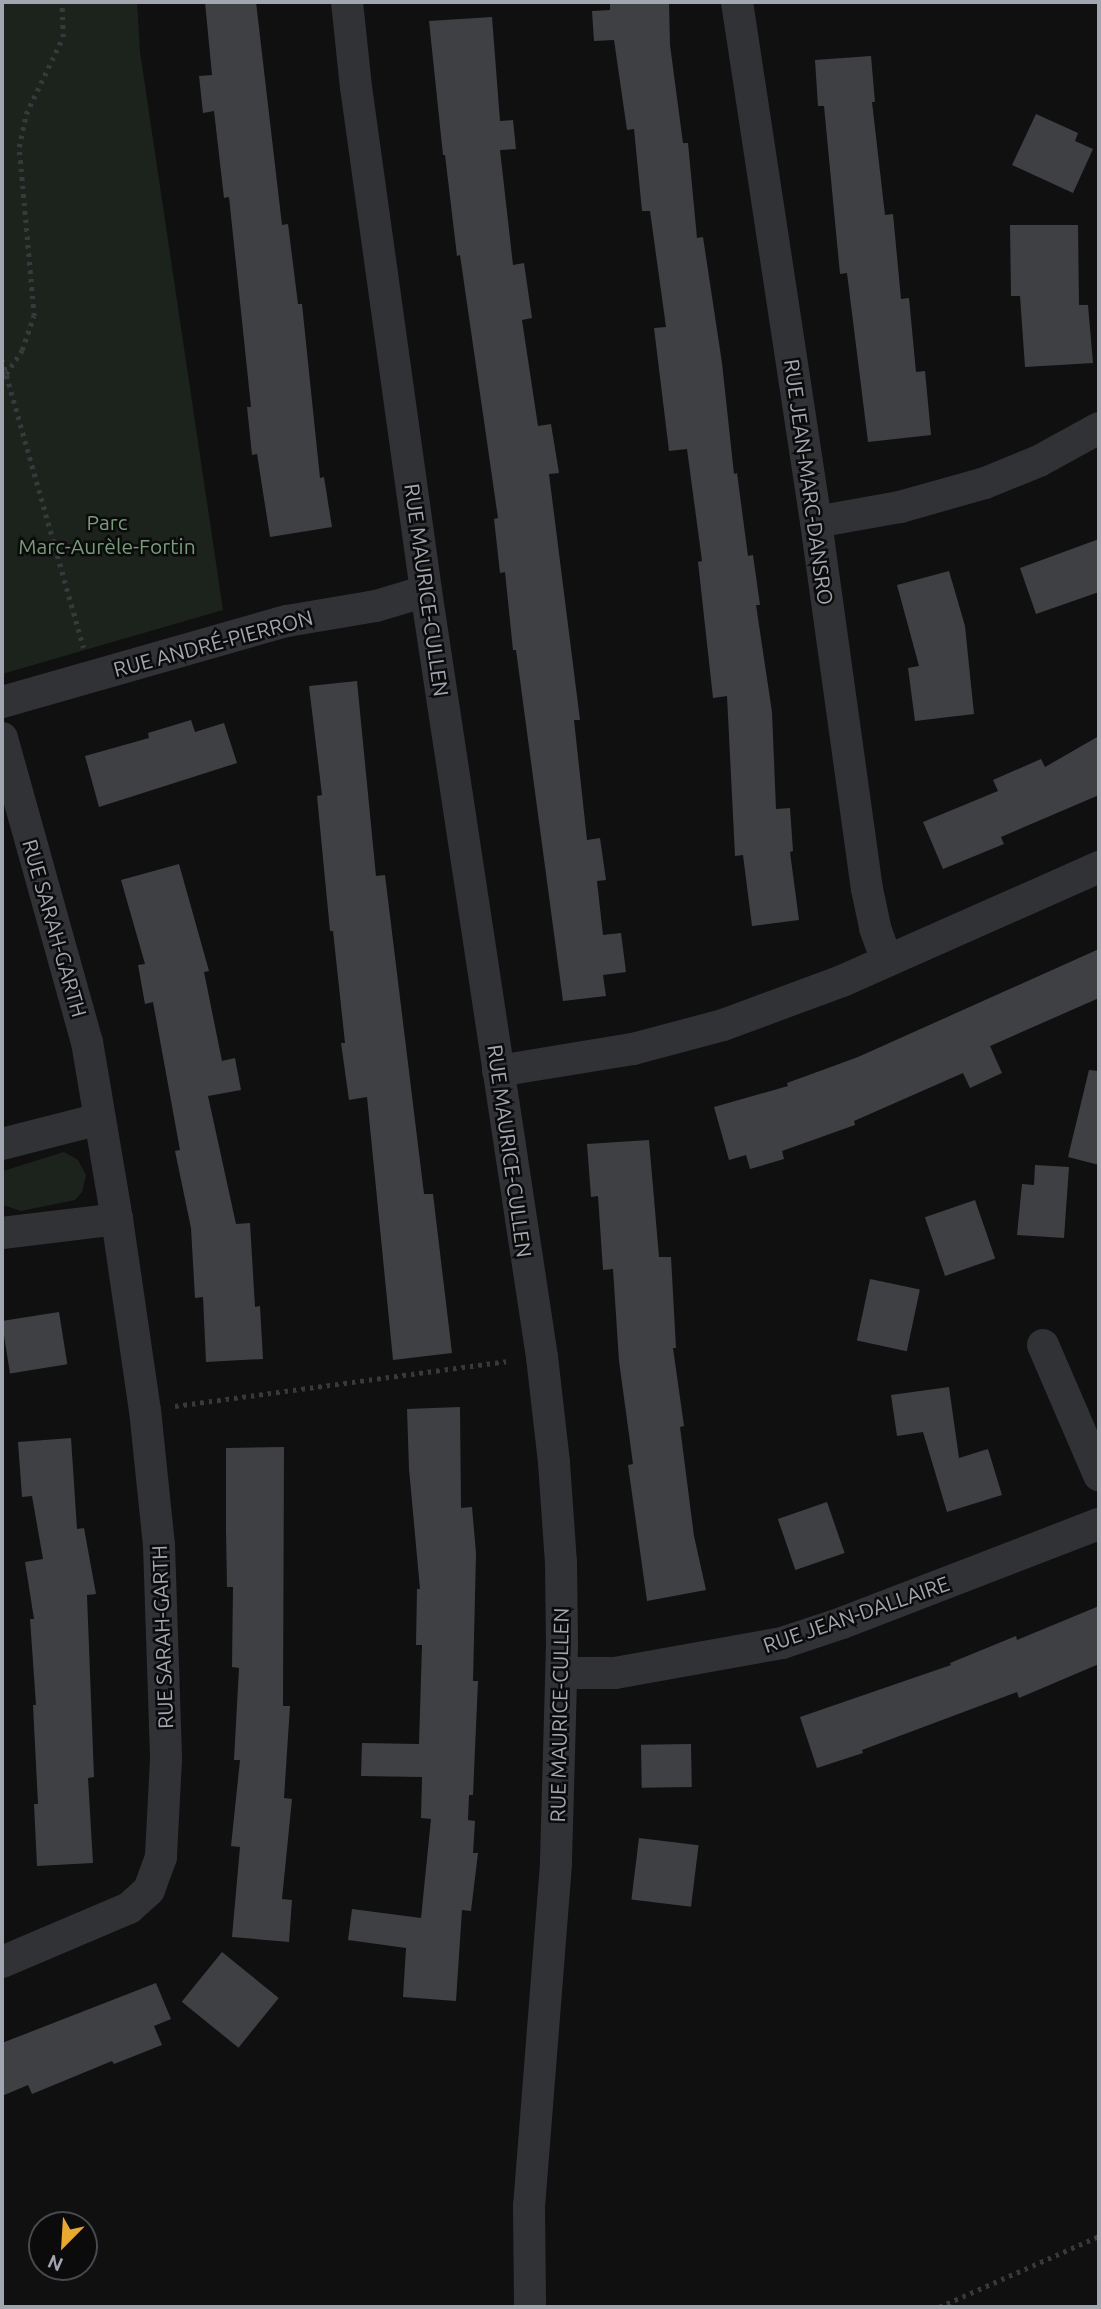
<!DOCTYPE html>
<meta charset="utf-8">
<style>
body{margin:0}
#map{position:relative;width:1101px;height:2309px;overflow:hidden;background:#101011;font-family:Ubuntu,sans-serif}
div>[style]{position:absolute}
.green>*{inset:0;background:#1c231d}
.building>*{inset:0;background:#3f4044;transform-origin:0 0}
.path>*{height:4.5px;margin-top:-2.25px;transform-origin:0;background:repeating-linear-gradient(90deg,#37393d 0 3.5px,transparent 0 8.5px)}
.minor>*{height:32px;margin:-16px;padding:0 16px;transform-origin:16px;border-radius:16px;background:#313236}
span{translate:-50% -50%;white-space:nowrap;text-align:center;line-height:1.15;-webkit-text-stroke:5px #0b0b0c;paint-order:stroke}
.street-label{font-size:21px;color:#a1a6b1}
.park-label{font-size:21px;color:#799c7a}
.frame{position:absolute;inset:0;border:4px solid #a1a6b1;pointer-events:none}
.north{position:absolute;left:28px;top:2211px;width:70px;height:70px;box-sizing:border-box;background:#0b0b0c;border:2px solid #47494e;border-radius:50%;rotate:204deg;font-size:19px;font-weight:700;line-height:28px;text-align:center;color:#a1a6b1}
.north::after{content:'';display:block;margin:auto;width:24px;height:32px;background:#e9a82f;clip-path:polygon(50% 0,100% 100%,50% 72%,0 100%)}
</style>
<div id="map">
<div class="green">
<i style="clip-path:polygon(2px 2px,137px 2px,140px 52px,223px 610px,2px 674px)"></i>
<i style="clip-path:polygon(64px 1152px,78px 1160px,86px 1175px,82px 1192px,75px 1200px,21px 1211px,3px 1205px,3px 1171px)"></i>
</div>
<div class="building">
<i style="clip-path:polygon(205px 2px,256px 2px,282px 225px,288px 224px,298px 304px,302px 304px,320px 478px,324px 477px,332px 527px,270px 537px,257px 454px,252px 455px,247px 407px,251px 407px,229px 197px,224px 198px,214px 111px,203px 113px,199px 76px,212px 75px)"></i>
<i style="clip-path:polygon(610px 2px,669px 2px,670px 45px,683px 143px,688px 143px,697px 238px,703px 237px,722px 363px,734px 474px,737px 473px,748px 556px,753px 555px,760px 605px,756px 605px,772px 712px,776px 809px,790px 808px,793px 851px,790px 852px,799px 920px,752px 926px,743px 855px,735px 856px,727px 696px,713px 698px,698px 562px,702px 561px,687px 449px,669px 451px,654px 328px,666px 327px,650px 211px,642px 211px,634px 129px,627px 130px,614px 40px,594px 41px,592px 11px,610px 10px)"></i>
<i style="clip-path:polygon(492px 17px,500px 121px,513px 120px,516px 149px,500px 150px,513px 265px,524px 263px,532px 318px,522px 320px,538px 426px,551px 424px,559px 473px,549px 474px,580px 720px,574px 720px,587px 840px,600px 838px,606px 880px,597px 881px,603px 935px,621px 933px,626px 972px,603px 975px,606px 996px,563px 1001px,516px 650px,513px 650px,505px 572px,500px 573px,494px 519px,498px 518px,460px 255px,457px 256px,445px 155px,443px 155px,429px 21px)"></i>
<i style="clip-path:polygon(871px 56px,875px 102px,872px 102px,885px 215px,893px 214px,901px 299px,909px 298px,916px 372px,925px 371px,931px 435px,868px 442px,847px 273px,840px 274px,824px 106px,818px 106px,815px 60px)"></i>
<i style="clip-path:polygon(1036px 114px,1078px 133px,1075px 141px,1093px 149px,1073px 193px,1012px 165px)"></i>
<i style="clip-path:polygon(1010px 225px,1078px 225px,1079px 305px,1088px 305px,1093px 363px,1025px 367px,1020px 296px,1011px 296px)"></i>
<i style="clip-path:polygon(1099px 539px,1099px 592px,1036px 614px,1020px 568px)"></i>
<i style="clip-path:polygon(949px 571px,965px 626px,974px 714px,915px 721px,908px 668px,919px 666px,897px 585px)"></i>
<i style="clip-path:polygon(357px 681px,376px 876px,385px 875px,424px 1194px,433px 1194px,452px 1353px,393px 1360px,367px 1097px,349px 1100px,341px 1043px,345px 1043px,333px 931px,330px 931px,317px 796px,322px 795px,309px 686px)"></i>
<i style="clip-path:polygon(191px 720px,195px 732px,224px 723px,237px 763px,99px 807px,85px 756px,149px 738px,148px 733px)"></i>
<i style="clip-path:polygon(1099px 736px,1099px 795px,1001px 837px,1004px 844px,943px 869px,923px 822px,998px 791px,993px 780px,1041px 759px,1045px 767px)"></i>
<i style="clip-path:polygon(179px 864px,209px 971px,204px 972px,222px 1061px,235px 1058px,241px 1090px,208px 1096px,236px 1224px,250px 1223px,255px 1307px,260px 1306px,263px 1359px,206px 1362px,203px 1297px,195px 1298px,191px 1228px,175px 1151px,180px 1150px,153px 1002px,145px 1004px,138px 965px,145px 964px,121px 880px)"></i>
<i style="clip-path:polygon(1099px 949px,1099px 998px,990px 1046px,1002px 1073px,970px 1088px,963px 1073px,854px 1121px,855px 1125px,782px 1151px,784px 1159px,750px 1169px,746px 1155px,729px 1160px,714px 1107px,788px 1086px,787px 1083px,858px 1057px)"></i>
<i style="clip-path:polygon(1089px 1070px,1099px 1071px,1099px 1165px,1068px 1157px)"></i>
<i style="clip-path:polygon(649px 1140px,659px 1257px,671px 1257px,676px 1348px,673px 1348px,684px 1426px,680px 1427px,694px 1536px,706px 1590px,647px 1601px,628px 1465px,633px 1464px,619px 1361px,613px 1269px,603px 1270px,598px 1196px,591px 1197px,587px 1144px)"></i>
<i style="clip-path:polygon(1035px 1165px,1069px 1167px,1064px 1238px,1017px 1235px,1022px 1184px,1034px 1185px)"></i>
<i style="left:975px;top:1200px;width:62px;height:53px;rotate:71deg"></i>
<i style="left:870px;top:1279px;width:51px;height:63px;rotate:12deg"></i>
<i style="left:59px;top:1312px;width:53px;height:58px;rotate:81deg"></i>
<i style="clip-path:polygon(949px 1387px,959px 1458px,988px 1449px,1002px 1495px,947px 1512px,923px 1432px,897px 1436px,891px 1395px)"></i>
<i style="clip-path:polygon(460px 1407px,461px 1508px,472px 1507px,476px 1553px,473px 1681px,478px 1681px,473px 1795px,469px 1795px,468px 1820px,475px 1821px,473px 1853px,478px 1853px,471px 1911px,462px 1910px,456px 2001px,403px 1997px,406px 1948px,348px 1940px,352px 1909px,421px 1918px,431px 1819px,421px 1818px,422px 1777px,361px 1776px,362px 1743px,419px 1744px,422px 1645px,416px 1645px,417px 1589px,420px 1589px,409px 1469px,407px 1409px)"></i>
<i style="clip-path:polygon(71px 1438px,77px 1529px,84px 1528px,96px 1594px,87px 1595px,94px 1777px,88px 1778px,93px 1863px,37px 1866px,34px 1804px,38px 1804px,33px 1705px,36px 1705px,30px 1619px,34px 1619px,25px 1562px,43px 1559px,32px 1496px,22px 1497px,18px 1442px)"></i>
<i style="clip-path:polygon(284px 1447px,283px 1706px,290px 1706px,284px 1798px,292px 1799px,282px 1899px,292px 1900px,289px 1942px,232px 1937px,240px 1847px,231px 1846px,240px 1760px,234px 1760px,239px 1668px,232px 1667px,233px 1587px,227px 1587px,226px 1529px,226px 1448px)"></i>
<i style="left:827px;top:1502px;width:54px;height:52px;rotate:71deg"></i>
<i style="clip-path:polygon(1099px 1606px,1099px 1664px,1019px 1698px,1017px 1692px,862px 1750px,863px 1753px,817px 1768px,800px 1717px,951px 1665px,950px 1663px,1016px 1636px,1017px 1640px)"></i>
<i style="left:691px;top:1744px;width:43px;height:50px;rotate:89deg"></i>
<i style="left:639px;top:1838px;width:60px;height:62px;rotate:7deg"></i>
<i style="left:222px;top:1952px;width:73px;height:64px;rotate:39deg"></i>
<i style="clip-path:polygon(156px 1983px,171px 2019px,154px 2026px,162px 2045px,114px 2064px,112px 2061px,32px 2094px,28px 2085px,2px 2096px,2px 2043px)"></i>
</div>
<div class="path">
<i style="left:2px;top:359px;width:300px;rotate:74.2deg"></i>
<i style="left:2px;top:376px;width:4px;rotate:-27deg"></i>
<i style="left:6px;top:374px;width:29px;rotate:-56deg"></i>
<i style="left:22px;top:350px;width:36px;rotate:-71deg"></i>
<i style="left:34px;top:316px;width:170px;rotate:-95.1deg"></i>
<i style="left:19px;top:147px;width:34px;rotate:-78deg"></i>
<i style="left:26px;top:114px;width:85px;rotate:-64.3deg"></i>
<i style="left:63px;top:37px;width:35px;rotate:-92deg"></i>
<i style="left:175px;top:1406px;width:334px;rotate:-7.7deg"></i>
<i style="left:939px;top:2307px;width:175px;rotate:-23.9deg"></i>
</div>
<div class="minor">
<i style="left:347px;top:2px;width:85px;rotate:84deg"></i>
<i style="left:356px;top:87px;width:509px;rotate:82.09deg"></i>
<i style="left:426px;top:591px;width:775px;rotate:81.39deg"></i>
<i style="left:542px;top:1357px;width:107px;rotate:83.5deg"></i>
<i style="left:554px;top:1463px;width:99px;rotate:86deg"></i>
<i style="left:561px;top:1562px;width:83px;rotate:89.3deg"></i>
<i style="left:562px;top:1645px;width:219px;rotate:91.6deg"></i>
<i style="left:556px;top:1864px;width:343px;rotate:94.5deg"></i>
<i style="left:529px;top:2206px;width:101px;rotate:89.4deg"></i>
<i style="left:737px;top:2px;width:526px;rotate:81.36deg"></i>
<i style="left:816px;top:522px;width:371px;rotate:82.1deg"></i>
<i style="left:867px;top:889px;width:40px;rotate:78deg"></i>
<i style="left:875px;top:928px;width:35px;rotate:70deg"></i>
<i style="left:816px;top:522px;width:85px;rotate:-10.1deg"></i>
<i style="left:900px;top:507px;width:88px;rotate:-15.8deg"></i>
<i style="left:985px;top:483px;width:58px;rotate:-22.2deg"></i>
<i style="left:1039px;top:461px;width:68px;rotate:-28.8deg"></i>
<i style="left:2px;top:702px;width:296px;rotate:-15.9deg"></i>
<i style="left:287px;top:621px;width:90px;rotate:-9.6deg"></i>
<i style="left:376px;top:606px;width:52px;rotate:-16.7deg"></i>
<i style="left:2px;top:738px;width:316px;rotate:74.4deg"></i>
<i style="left:87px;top:1042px;width:180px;rotate:80.4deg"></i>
<i style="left:117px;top:1219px;width:193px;rotate:81.7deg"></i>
<i style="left:145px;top:1410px;width:136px;rotate:84.1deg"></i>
<i style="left:159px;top:1545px;width:215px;rotate:88.1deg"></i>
<i style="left:166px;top:1760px;width:97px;rotate:93deg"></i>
<i style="left:161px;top:1857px;width:35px;rotate:110deg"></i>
<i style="left:149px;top:1890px;width:27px;rotate:138deg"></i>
<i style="left:129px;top:1908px;width:138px;rotate:157deg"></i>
<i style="left:498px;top:1071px;width:137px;rotate:-9.3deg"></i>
<i style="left:633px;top:1049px;width:93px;rotate:-14.9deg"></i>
<i style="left:723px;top:1025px;width:127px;rotate:-20.3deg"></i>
<i style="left:842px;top:981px;width:281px;rotate:-23.9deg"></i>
<i style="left:2px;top:1144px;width:101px;rotate:-14.3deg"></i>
<i style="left:2px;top:1233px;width:116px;rotate:-6.9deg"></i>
<i style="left:1043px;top:1345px;width:142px;rotate:66.7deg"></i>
<i style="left:562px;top:1673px;width:53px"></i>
<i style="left:615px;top:1673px;width:170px;rotate:-10.2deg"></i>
<i style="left:782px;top:1643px;width:63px;rotate:-18.4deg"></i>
<i style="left:842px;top:1623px;width:275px;rotate:-21.1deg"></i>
</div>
<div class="street-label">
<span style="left:809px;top:482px;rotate:82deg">RUE JEAN-MARC-DANSRO</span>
<span style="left:427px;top:590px;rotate:82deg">RUE MAURICE-CULLEN</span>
<span style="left:213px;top:643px;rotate:-15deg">RUE ANDRÉ-PIERRON</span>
<span style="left:55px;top:928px;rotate:74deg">RUE SARAH-GARTH</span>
<span style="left:510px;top:1151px;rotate:82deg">RUE MAURICE-CULLEN</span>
<span style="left:856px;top:1614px;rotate:-19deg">RUE JEAN-DALLAIRE</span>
<span style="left:162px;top:1637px;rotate:-92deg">RUE SARAH-GARTH</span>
<span style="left:559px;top:1715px;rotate:-89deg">RUE MAURICE-CULLEN</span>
</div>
<div class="park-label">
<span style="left:107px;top:534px">Parc<br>Marc-Aurèle-Fortin</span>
</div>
<div class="frame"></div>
<div class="north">N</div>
</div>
